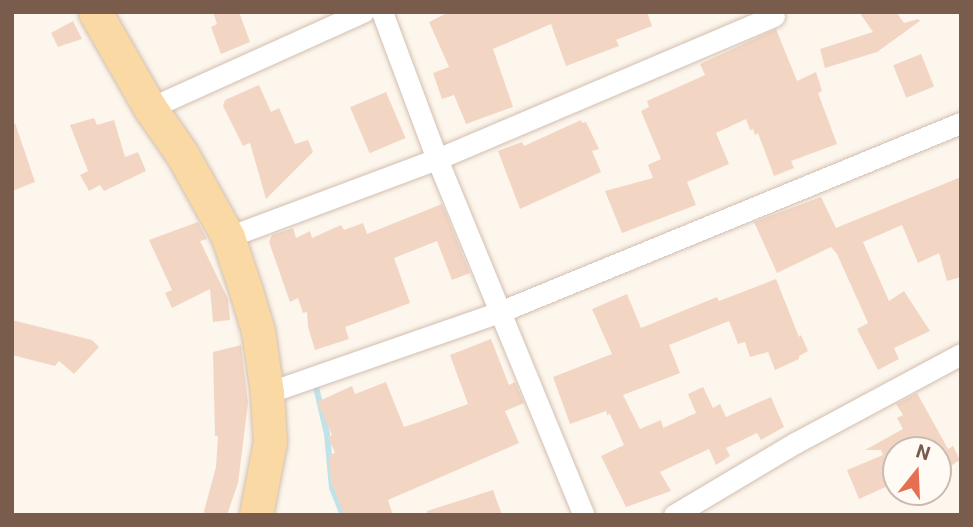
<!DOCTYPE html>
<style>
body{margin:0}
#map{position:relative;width:973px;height:527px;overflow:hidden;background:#fdf6ec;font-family:Roboto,sans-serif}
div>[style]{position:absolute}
.stream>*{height:6px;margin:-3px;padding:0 3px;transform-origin:3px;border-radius:3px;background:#bfe3e8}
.building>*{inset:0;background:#f3d5c3;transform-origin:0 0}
.roads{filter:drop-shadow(0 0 2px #d1beb0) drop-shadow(0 0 2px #d1beb0)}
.street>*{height:21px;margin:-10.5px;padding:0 10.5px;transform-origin:10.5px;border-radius:10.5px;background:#fff}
.primary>*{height:33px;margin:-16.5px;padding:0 16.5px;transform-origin:16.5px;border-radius:16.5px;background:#fbd9a5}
span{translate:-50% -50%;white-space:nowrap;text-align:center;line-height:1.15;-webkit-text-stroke:5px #fffaf3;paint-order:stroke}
.frame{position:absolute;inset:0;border:14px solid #7a5c4d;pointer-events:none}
.north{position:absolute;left:882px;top:436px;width:70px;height:70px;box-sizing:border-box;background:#fffaf3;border:2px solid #cabbb1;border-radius:50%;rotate:18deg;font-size:19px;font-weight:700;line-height:28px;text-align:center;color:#7a5c4d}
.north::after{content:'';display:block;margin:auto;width:24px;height:32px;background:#e76f51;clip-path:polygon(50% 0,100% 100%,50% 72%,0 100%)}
</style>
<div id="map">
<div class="stream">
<i style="left:316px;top:387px;width:48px;rotate:76.8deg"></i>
<i style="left:327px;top:434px;width:54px;rotate:84.7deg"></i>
<i style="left:332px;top:488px;width:29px;rotate:68deg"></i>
</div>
<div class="building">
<i style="clip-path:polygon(213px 12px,239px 12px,250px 42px,221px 54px,211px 27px,217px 24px)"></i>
<i style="clip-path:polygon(449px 12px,647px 12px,652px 26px,616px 40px,619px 46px,566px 66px,551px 24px,493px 49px,513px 107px,466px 124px,454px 95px,442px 99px,433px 73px,449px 67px,429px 22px)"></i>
<i style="clip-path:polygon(859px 12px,896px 12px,904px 23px,918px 19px,920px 21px,877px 52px,825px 68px,820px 49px,873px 32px)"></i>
<i style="clip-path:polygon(73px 21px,82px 39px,58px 47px,51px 33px)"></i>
<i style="clip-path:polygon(776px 29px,797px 81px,816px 72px,822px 91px,818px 93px,837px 144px,791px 161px,794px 168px,774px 176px,758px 133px,755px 135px,753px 129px,750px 130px,746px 119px,716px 133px,729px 164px,687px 182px,696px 205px,622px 233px,605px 191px,653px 178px,648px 165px,661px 159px,641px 111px,649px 107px,647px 101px,705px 75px,700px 64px)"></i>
<i style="left:921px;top:54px;width:35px;height:30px;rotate:68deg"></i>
<i style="clip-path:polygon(259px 85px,271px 112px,279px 108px,295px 144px,308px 140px,313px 152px,266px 199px,250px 143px,243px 146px,223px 106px,225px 100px)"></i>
<i style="left:386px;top:92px;width:50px;height:39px;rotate:67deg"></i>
<i style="clip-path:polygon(94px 118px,97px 125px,114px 120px,125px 157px,138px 152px,146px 171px,104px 191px,100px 185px,89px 191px,80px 175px,88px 171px,70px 125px)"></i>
<i style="clip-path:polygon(581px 120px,582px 123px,586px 122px,599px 149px,592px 151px,601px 172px,520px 209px,498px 151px,522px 142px,524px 146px)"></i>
<i style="clip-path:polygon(12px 123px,15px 123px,35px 182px,12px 191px)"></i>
<i style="clip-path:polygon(961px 177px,961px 277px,947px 281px,939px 253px,918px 263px,902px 225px,863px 242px,889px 301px,904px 291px,930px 331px,894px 348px,899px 359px,878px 370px,857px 329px,868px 323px,837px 254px,831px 247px,777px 273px,754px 222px,821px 197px,836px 228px)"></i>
<i style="clip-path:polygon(442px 204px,470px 273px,452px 280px,437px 241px,394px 258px,410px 303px,345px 327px,349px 339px,315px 350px,308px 327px,307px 312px,303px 313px,298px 298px,290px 302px,269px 242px,272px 235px,293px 228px,296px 238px,310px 231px,312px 238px,341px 225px,344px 230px,363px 223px,367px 234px)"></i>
<i style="clip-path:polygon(198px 222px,207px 239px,200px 241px,228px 299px,230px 320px,213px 322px,210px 289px,172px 308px,165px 293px,172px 290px,149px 240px)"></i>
<i style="clip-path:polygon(776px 279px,799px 337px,801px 335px,808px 351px,799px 356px,799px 359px,775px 370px,768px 352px,750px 357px,745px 342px,738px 344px,729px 321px,669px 345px,680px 373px,623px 395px,640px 429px,661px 420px,663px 428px,696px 413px,688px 394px,703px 387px,713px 408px,720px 404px,726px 417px,771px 397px,784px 427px,761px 440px,757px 433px,726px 448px,730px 456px,716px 465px,709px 449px,660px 472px,671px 491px,626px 507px,601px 456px,624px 445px,610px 414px,607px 415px,606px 411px,570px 424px,553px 377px,612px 354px,592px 309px,627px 294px,641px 328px,717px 297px,719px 301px)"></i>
<i style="clip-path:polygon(12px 320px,92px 340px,99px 347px,74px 374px,59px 361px,55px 366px,12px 355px)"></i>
<i style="clip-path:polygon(491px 339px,509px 385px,515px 382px,524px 403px,505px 411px,519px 443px,388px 500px,393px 515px,344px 515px,331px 481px,329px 455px,335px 453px,328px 437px,332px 435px,317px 402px,352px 386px,355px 394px,386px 382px,404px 427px,419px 422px,468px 404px,450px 355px)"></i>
<i style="clip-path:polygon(241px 345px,248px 403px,238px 483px,227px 515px,203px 515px,216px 467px,218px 436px,215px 436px,213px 352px)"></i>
<i style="clip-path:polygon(917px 393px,948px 449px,953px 446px,960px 460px,938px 474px,938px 455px,947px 450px,896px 450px,896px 478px,891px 469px,886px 472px,890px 485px,859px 499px,847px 470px,883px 455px,881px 450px,865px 450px,903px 429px,897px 418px,903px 415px,896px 404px)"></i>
<i style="clip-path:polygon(493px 490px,502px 515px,427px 515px,427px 511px)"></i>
</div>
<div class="roads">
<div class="street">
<i style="left:382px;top:12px;width:157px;rotate:69.5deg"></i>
<i style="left:437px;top:159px;width:385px;rotate:67.6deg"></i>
<i style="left:150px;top:108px;width:234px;rotate:-24.3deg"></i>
<i style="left:228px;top:237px;width:223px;rotate:-20.5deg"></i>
<i style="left:437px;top:159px;width:366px;rotate:-23deg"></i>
<i style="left:267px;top:393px;width:249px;rotate:-19.2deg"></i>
<i style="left:502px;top:311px;width:496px;rotate:-22.3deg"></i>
<i style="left:674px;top:515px;width:141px;rotate:-30.8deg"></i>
<i style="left:795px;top:443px;width:188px;rotate:-28.2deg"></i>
</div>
<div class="primary">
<i style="left:95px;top:12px;width:111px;rotate:60.2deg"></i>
<i style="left:150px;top:108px;width:56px;rotate:55.2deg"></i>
<i style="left:182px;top:154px;width:95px;rotate:61deg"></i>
<i style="left:228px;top:237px;width:57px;rotate:71.6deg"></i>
<i style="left:246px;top:291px;width:42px;rotate:73.3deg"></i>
<i style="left:258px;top:331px;width:63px;rotate:81.7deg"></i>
<i style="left:267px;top:393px;width:49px;rotate:86.5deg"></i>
<i style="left:270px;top:442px;width:74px;rotate:100.9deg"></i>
</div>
</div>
<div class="frame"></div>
<div class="north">N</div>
</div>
